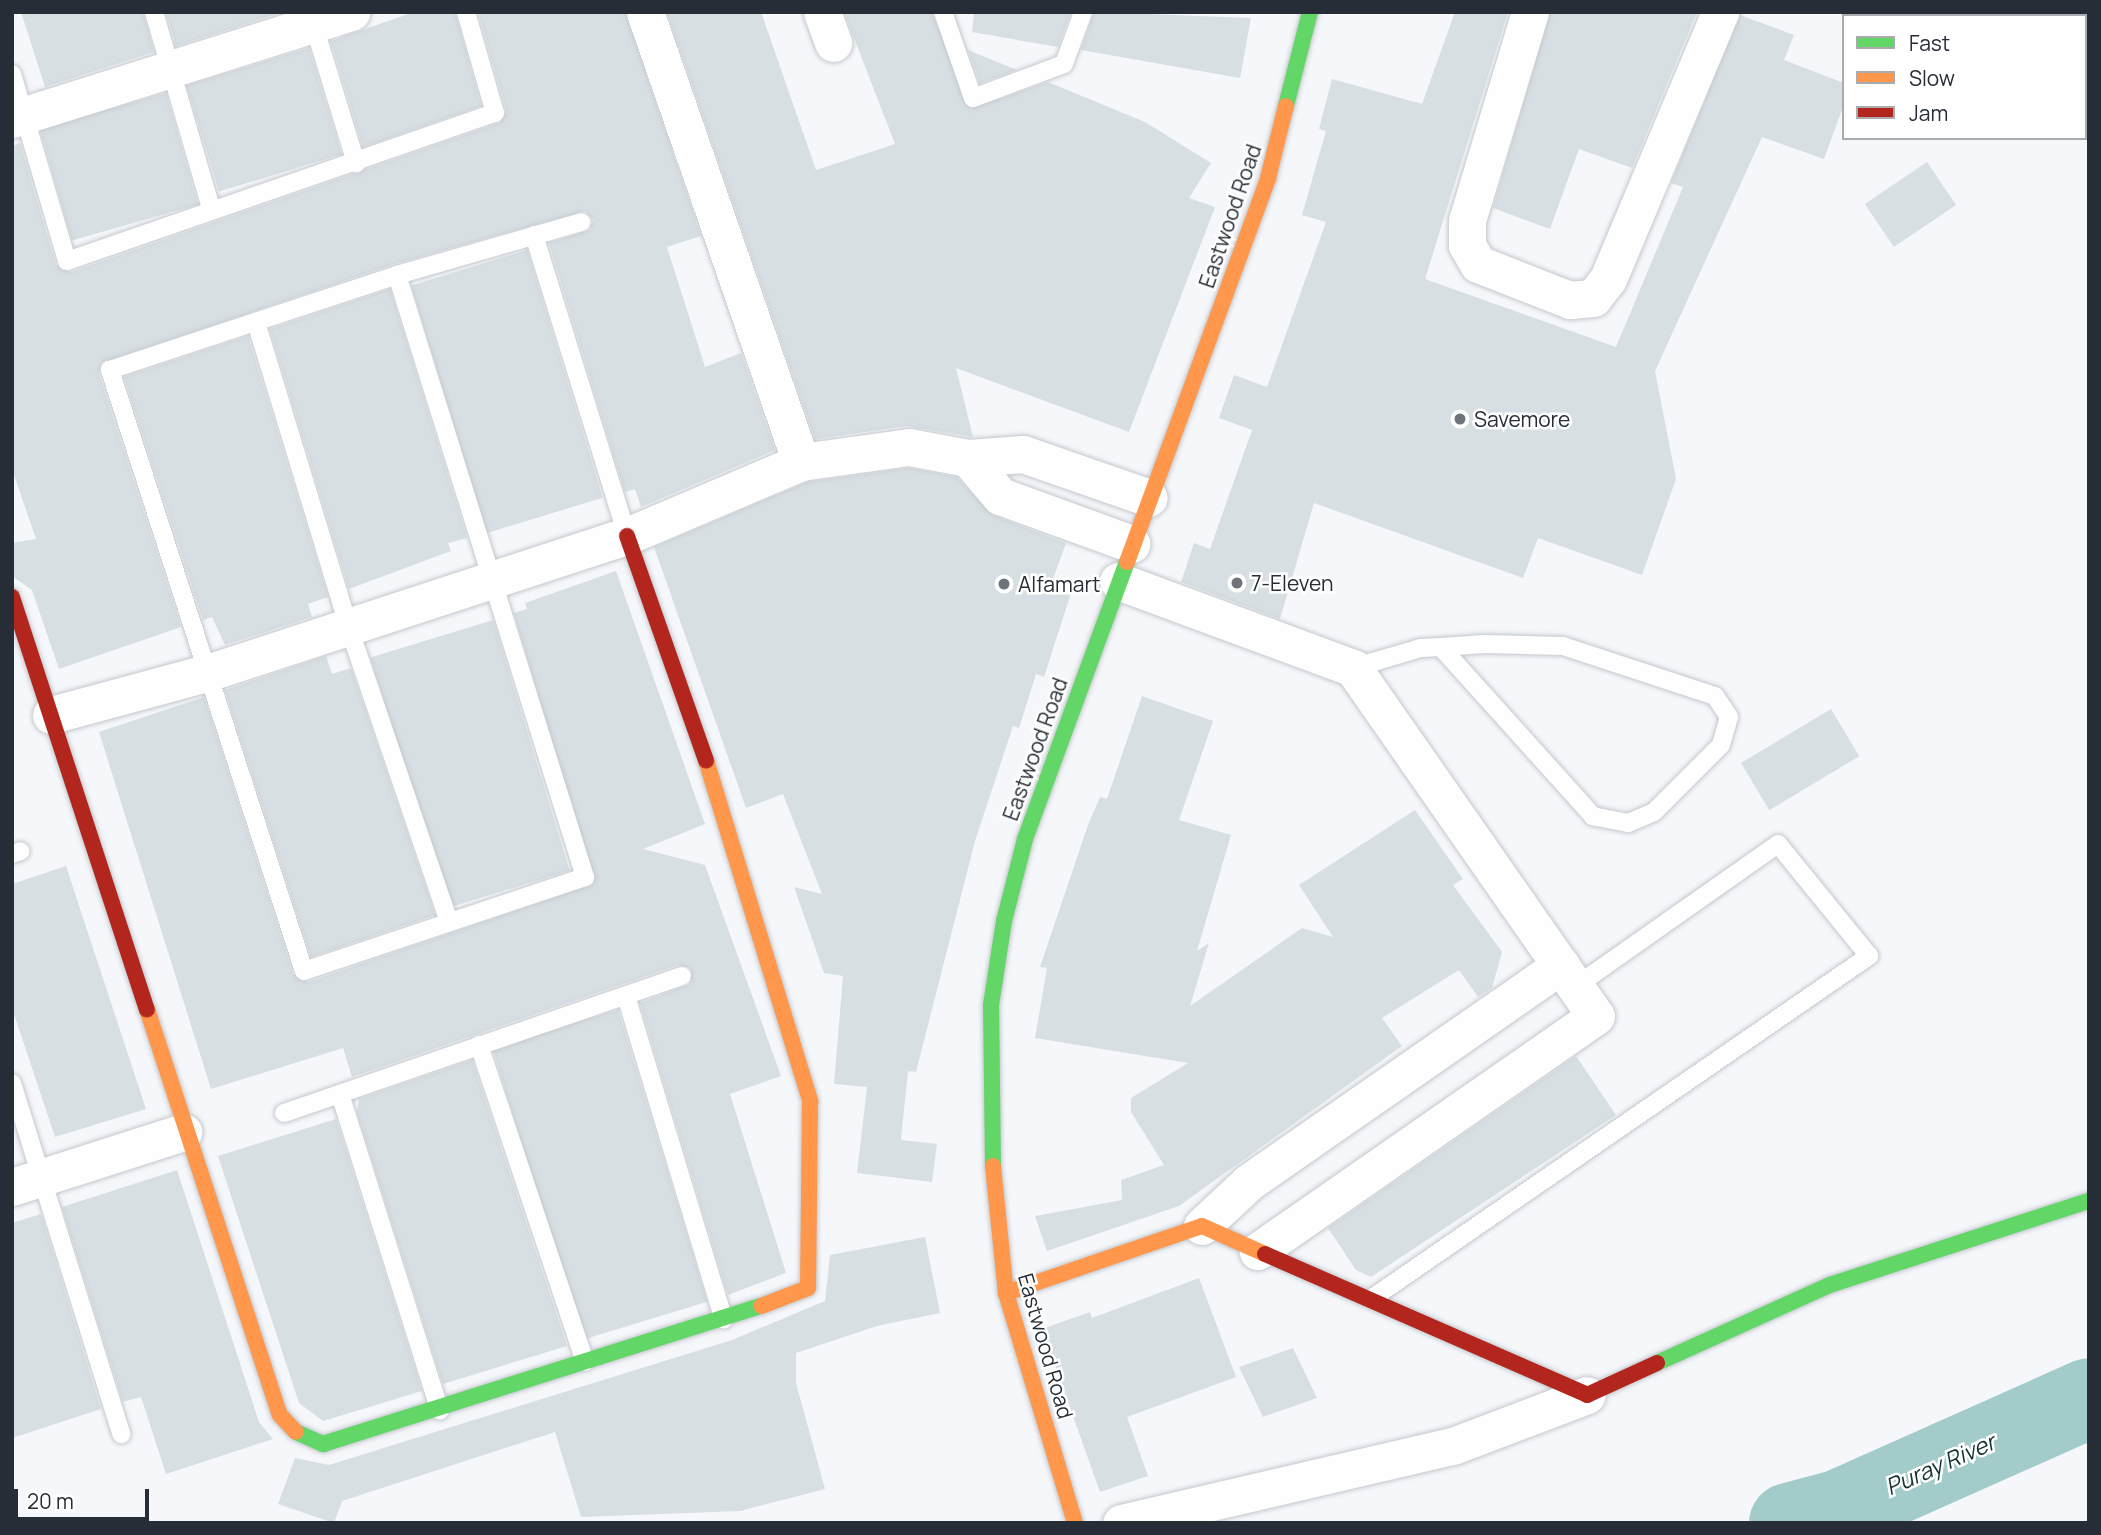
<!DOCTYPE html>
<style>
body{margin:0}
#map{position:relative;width:2101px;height:1535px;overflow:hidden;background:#f5f7fa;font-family:Manrope,sans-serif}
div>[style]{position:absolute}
.river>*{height:80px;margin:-40px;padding:0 40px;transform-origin:40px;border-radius:40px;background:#a2cbca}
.building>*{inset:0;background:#d8dfe3;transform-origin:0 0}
.roads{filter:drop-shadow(0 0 2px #c4c8cd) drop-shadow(0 0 2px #c4c8cd)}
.lane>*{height:18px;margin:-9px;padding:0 9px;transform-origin:9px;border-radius:9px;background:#fefefe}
.street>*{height:37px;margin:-18.5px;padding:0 18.5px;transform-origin:18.5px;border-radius:18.5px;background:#fefefe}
.fast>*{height:16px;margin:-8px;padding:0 8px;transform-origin:8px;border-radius:8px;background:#63d668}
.slow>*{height:16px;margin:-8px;padding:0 8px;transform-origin:8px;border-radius:8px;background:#ff974d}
.jam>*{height:16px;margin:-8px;padding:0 8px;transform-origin:8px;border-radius:8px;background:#b3261e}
.dots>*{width:19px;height:19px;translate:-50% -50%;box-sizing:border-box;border:4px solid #fff;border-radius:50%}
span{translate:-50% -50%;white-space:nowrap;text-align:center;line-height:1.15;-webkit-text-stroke:5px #fff;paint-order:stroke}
.street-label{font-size:21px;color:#272d37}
.poi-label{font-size:21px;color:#272d37}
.left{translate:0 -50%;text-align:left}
.water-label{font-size:23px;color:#153332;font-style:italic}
.frame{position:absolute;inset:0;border:14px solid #272d37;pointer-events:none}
.legend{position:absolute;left:1842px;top:14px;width:245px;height:126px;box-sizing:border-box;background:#fff;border:2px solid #a9abaf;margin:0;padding:9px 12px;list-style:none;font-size:21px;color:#272d37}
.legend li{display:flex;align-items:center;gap:14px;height:35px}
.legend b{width:35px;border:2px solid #a9abaf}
.scale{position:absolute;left:14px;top:1489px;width:135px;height:32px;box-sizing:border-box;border:4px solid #272d37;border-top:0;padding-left:9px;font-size:21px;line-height:24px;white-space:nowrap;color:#272d37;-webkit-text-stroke:5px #fff;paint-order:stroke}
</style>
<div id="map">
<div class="river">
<i style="left:1789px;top:1523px;width:51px;rotate:-14.9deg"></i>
<i style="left:1838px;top:1510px;width:275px;rotate:-24deg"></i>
</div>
<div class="building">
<i style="clip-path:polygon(21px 12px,143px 12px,154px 52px,45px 87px)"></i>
<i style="clip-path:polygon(166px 12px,277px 12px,277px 14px,176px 46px)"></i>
<i style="clip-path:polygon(414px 12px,455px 12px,481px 106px,363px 147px,331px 41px)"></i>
<i style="clip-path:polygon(478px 12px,625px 12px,701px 236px,667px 247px,705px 367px,741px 353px,775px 450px,641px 507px,635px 489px,625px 492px,549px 243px,590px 230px,593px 220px,585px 211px,394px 264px,101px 363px,99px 374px,181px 627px,59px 669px,32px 590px,12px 576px,12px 543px,36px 539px,12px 469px,12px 146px,20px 143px,56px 265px,71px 272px,499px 123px,506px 110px)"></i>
<i style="clip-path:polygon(667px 12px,761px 12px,816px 170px,895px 144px,844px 12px,932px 12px,970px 109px,1048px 82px,1145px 122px,1211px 163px,1189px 198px,1215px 207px,1129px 432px,956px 368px,973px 437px,907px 426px,815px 439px)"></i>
<i style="clip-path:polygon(974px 12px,1071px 12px,1058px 47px,972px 32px)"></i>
<i style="clip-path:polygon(1094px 12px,1251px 18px,1240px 78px,1081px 50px)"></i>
<i style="clip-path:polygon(1455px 12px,1508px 12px,1425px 279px,1616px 347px,1683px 187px,1671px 183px,1740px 15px,1794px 35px,1784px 60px,1844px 83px,1844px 104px,1824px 159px,1762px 137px,1655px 371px,1676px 479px,1642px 575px,1538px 538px,1523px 578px,1314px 503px,1280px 619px,1181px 582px,1194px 543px,1210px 549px,1252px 430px,1219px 418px,1234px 375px,1267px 387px,1326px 222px,1302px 215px,1326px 131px,1319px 129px,1332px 79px,1422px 104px)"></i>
<i style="clip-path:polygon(1550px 12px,1697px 12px,1632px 168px,1579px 149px,1550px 229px,1493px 208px)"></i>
<i style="left:309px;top:48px;width:111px;height:128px;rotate:73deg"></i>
<i style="clip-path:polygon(968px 50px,1017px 70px,980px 83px)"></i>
<i style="left:166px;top:93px;width:116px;height:131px;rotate:74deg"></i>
<i style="left:1927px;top:162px;width:52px;height:75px;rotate:56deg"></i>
<i style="left:527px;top:250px;width:259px;height:121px;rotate:73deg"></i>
<i style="clip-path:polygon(390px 289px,467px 538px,448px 543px,451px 551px,349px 589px,270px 329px)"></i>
<i style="clip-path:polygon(248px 336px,328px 597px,308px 604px,312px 617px,225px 645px,212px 617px,203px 620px,124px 377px)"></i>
<i style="clip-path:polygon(909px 468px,957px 477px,992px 515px,1066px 543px,1052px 582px,1072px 590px,1044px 677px,1036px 674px,1019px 728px,1013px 726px,975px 841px,916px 1072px,908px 1071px,901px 1140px,937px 1144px,932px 1182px,857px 1173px,867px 1087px,834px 1084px,843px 976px,824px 973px,794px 887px,822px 894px,783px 794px,746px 808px,654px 547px,807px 482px)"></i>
<i style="clip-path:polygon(616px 571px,705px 824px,643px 849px,705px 865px,781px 1076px,730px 1094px,786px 1273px,728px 1295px,640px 1003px,690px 984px,690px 968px,678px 965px,352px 1077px,343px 1048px,211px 1089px,99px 732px,204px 697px,293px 974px,308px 982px,594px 884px,514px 613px,527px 609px,525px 603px)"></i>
<i style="left:493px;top:620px;width:262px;height:128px;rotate:73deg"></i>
<i style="clip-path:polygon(326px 656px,332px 674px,351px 668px,435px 915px,311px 957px,225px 690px)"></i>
<i style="clip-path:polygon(1142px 696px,1213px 721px,1179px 820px,1231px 835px,1197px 951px,1209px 943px,1190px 1006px,1302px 928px,1333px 937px,1299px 885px,1415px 810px,1463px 879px,1453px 885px,1502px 952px,1492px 988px,1478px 997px,1459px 970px,1382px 1018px,1402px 1046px,1179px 1206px,1047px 1251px,1035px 1216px,1122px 1200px,1121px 1180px,1164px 1165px,1131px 1112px,1131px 1098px,1188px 1063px,1035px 1038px,1047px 968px,1040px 967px,1088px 825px,1100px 797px,1107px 799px)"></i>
<i style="left:1831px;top:709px;width:55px;height:105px;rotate:59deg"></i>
<i style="clip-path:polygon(66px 866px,146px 1109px,55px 1137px,12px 1008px,12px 884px)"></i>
<i style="left:618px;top:1010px;width:305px;height:131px;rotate:73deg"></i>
<i style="clip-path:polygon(1576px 1056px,1616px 1115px,1371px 1277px,1356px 1270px,1328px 1228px)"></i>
<i style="clip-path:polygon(472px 1060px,567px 1346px,443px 1384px,357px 1112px,359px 1099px)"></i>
<i style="clip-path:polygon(336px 1119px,422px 1391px,323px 1421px,299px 1403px,218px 1156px)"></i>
<i style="clip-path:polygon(177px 1170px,259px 1422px,273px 1439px,166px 1474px,141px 1397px,123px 1402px,62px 1207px)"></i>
<i style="clip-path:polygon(41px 1214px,101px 1409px,12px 1438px,12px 1223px)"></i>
<i style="clip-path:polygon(925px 1237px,940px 1313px,877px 1326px,796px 1353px,796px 1383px,825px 1489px,740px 1511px,581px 1517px,555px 1432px,342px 1501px,334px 1523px,278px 1504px,295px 1458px,329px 1465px,732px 1340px,825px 1301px,830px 1255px)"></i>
<i style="clip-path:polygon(1199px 1278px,1236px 1377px,1127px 1417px,1148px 1476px,1100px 1492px,1042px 1329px,1090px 1312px,1092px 1318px)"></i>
<i style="clip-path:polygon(1293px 1348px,1317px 1398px,1263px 1417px,1239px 1367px)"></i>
</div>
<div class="roads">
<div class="lane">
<i style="left:154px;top:12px;width:204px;rotate:73.8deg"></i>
<i style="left:943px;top:12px;width:91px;rotate:70.8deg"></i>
<i style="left:973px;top:98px;width:97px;rotate:-20.5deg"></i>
<i style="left:1064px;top:64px;width:55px;rotate:-69.9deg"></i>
<i style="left:312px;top:19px;width:151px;rotate:73deg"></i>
<i style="left:12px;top:74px;width:195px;rotate:73.6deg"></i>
<i style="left:67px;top:261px;width:453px;rotate:-19.1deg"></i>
<i style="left:495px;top:113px;width:105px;rotate:-106deg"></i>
<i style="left:534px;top:235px;width:315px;rotate:72.8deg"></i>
<i style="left:397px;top:275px;width:631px;rotate:72.66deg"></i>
<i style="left:585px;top:877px;width:296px;rotate:161.5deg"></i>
<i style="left:304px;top:971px;width:632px;rotate:-107.89deg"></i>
<i style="left:110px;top:370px;width:302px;rotate:-18.3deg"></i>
<i style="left:397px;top:275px;width:192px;rotate:-16deg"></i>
<i style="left:256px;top:322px;width:317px;rotate:73.1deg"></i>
<i style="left:348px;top:625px;width:313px;rotate:71.2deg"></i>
<i style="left:1353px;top:668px;width:71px;rotate:-16.4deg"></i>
<i style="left:1421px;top:648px;width:20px;rotate:-3deg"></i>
<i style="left:1441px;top:647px;width:44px;rotate:-3.9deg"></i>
<i style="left:1485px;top:644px;width:78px;rotate:1.5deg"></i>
<i style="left:1563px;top:646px;width:160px;rotate:18.2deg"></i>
<i style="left:1715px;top:696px;width:25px;rotate:56deg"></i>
<i style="left:1729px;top:717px;width:29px;rotate:106deg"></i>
<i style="left:1721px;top:745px;width:95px;rotate:135deg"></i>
<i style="left:1654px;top:812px;width:28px;rotate:157deg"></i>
<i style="left:1628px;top:823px;width:36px;rotate:-169deg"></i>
<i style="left:1593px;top:816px;width:227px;rotate:-132deg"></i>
<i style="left:12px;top:854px;width:9px;rotate:-18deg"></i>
<i style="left:626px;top:996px;width:338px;rotate:73.2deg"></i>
<i style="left:479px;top:1045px;width:334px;rotate:71.5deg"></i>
<i style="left:12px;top:1083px;width:368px;rotate:72.7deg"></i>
<i style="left:340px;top:1094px;width:332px;rotate:72.5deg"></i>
<i style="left:284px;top:1113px;width:421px;rotate:-19deg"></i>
<i style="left:1371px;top:1299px;width:605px;rotate:-34.56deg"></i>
<i style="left:1869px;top:956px;width:144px;rotate:-129.1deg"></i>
<i style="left:1778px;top:844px;width:247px;rotate:144.9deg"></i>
</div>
<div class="street">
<i style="left:645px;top:12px;width:476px;rotate:70.9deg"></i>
<i style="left:822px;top:12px;width:33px;rotate:70deg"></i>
<i style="left:1530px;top:12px;width:218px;rotate:106.8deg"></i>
<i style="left:1467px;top:221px;width:24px;rotate:90deg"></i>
<i style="left:1467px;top:245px;width:22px;rotate:60deg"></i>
<i style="left:1478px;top:264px;width:99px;rotate:21.4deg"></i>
<i style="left:1570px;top:300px;width:23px;rotate:-5deg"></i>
<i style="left:1593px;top:298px;width:24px;rotate:-52deg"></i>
<i style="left:1608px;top:279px;width:290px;rotate:-67.2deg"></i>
<i style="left:12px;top:119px;width:356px;rotate:-17.5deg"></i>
<i style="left:968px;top:458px;width:50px;rotate:49.9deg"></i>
<i style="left:1000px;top:496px;width:140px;rotate:20deg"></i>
<i style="left:1118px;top:581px;width:251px;rotate:20.3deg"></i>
<i style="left:1353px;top:668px;width:424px;rotate:55.1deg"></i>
<i style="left:1596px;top:1016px;width:412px;rotate:145.2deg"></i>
<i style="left:51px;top:715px;width:162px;rotate:-15.1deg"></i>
<i style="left:207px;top:673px;width:442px;rotate:-18.1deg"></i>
<i style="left:627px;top:536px;width:189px;rotate:-23deg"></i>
<i style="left:801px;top:462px;width:109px;rotate:-7.9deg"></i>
<i style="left:909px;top:447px;width:60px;rotate:10.6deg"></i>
<i style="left:968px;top:458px;width:55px;rotate:-4.2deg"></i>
<i style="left:1023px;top:454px;width:133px;rotate:19.2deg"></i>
<i style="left:12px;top:1187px;width:180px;rotate:-17.8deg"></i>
<i style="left:1202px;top:1226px;width:64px;rotate:-43.1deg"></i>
<i style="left:1249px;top:1182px;width:380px;rotate:-34.8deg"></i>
<i style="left:1121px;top:1523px;width:341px;rotate:-13.1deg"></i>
<i style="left:1453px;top:1446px;width:143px;rotate:-20.8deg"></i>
</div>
<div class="fast">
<i style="left:1286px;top:106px;width:97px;rotate:-75.7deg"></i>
<i style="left:993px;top:1166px;width:161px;rotate:-90.7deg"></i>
<i style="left:991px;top:1005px;width:85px;rotate:-81.2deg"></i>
<i style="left:1004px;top:921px;width:85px;rotate:-75.6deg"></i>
<i style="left:1025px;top:839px;width:295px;rotate:-69.8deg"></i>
<i style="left:1657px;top:1363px;width:190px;rotate:-24.3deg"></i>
<i style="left:1830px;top:1285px;width:272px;rotate:-18deg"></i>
<i style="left:296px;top:1432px;width:30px;rotate:24deg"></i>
<i style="left:323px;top:1444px;width:459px;rotate:-17.5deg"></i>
</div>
<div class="slow">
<i style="left:1127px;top:562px;width:409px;rotate:-69.8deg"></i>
<i style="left:1268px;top:178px;width:74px;rotate:-76deg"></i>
<i style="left:706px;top:760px;width:357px;rotate:73deg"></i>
<i style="left:810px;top:1101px;width:187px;rotate:90.6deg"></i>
<i style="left:808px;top:1288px;width:50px;rotate:159deg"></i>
<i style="left:147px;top:1009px;width:427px;rotate:71.9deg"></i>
<i style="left:280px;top:1415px;width:23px;rotate:47deg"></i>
<i style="left:993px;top:1166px;width:128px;rotate:84.2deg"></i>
<i style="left:1006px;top:1293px;width:240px;rotate:73.3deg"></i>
<i style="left:1006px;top:1293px;width:207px;rotate:-18.9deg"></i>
<i style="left:1202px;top:1226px;width:69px;rotate:24deg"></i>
</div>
<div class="jam">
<i style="left:627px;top:536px;width:238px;rotate:70.6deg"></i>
<i style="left:12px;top:597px;width:434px;rotate:71.9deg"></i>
<i style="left:1265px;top:1254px;width:352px;rotate:23.6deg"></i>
<i style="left:1587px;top:1395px;width:77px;rotate:-24.6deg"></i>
</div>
</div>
<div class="dots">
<i style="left:1460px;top:419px;background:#6f747b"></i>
<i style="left:1237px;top:583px;background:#6f747b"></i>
<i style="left:1004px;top:584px;background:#6f747b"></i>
</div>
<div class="street-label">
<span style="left:1230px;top:216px;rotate:-71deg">Eastwood Road</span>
<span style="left:1035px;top:749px;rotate:-70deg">Eastwood Road</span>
<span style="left:1046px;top:1346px;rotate:74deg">Eastwood Road</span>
</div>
<div class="poi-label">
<span class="left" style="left:1474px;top:419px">Savemore</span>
<span class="left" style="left:1251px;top:583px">7-Eleven</span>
<span class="left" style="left:1018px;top:584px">Alfamart</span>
</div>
<div class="water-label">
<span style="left:1940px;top:1464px;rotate:-24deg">Puray River</span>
</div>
<div class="frame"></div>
<ul class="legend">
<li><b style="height:9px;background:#63d668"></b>Fast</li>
<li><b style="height:9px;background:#ff974d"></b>Slow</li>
<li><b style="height:9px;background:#b3261e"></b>Jam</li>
</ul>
<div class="scale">20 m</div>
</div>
